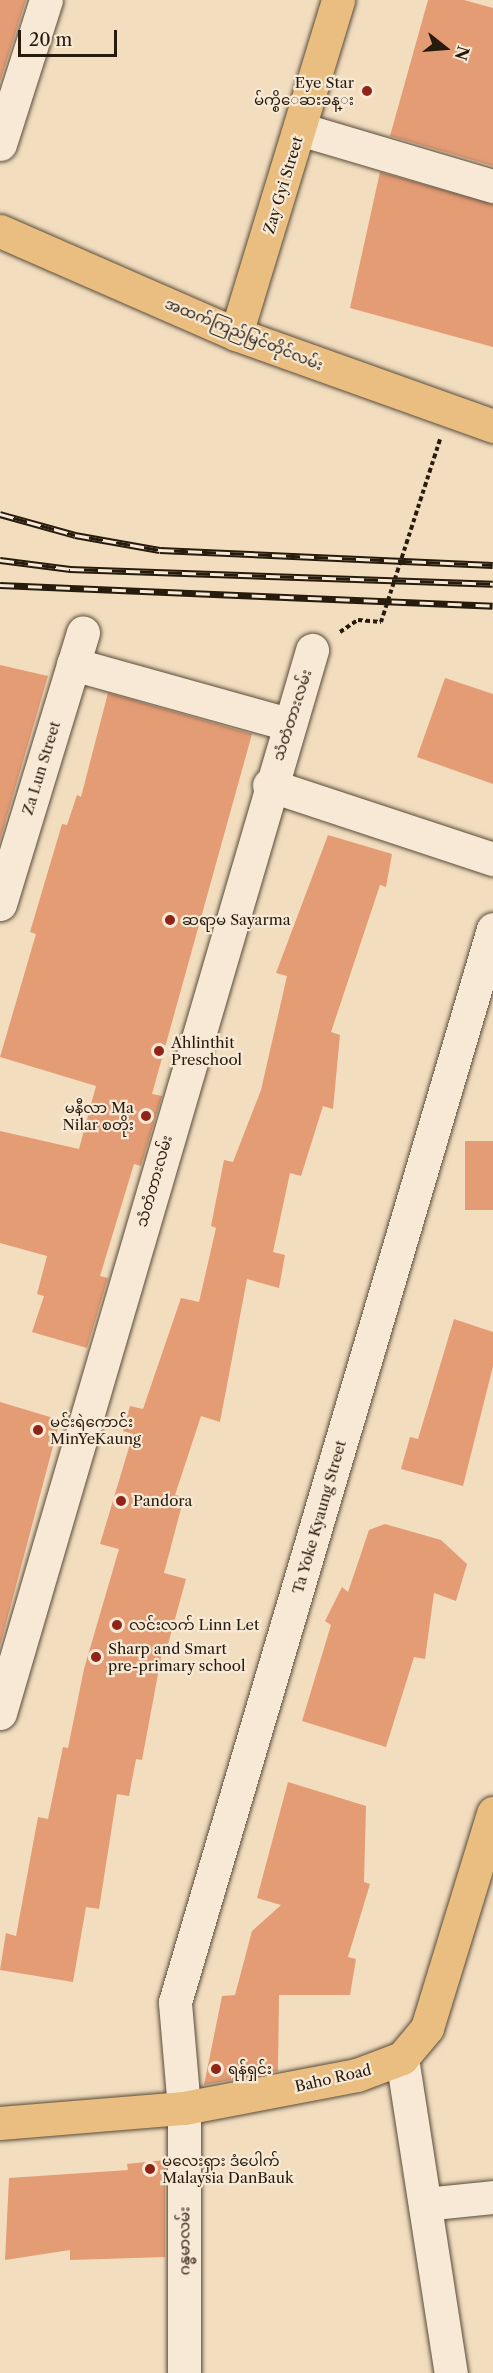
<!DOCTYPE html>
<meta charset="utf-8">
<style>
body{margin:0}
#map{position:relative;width:493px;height:2373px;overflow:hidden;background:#f2ddbf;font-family:"Libre Caslon Text","Noto Sans Myanmar",serif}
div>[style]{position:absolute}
.building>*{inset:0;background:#e49c75;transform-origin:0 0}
.path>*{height:4px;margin-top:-2px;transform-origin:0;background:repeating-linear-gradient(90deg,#261b0c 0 4.5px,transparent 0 7.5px)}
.roads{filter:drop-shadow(0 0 2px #594c39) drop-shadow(0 0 2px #594c39)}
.minor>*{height:33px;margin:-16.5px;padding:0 16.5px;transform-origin:16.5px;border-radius:16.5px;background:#f7e9d5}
.major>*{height:33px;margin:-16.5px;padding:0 16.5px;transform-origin:16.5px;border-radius:16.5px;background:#e9be80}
.rail>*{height:7px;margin-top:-3.5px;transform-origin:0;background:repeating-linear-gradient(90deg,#f7e9d5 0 14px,#261b0c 0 28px);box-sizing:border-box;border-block:2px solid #261b0c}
.path-bridge>*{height:4px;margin-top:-2px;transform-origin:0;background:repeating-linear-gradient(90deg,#261b0c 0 4.5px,transparent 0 7.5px)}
.dots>*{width:16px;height:16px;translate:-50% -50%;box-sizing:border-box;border:3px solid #f7e9d5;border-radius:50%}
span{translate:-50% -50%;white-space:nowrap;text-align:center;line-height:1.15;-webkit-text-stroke:4.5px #f7e9d5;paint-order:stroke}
.poi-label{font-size:15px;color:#261b0c}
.right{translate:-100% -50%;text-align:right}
.left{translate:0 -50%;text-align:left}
.street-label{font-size:15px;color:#261b0c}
.north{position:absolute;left:415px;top:18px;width:60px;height:60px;-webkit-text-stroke:4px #f7e9d5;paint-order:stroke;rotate:107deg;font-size:16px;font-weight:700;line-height:24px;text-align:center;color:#261b0c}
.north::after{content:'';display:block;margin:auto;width:21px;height:27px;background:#261b0c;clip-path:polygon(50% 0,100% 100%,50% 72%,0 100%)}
.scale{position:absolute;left:18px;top:30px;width:99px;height:27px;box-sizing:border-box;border:3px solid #261b0c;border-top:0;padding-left:8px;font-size:18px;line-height:21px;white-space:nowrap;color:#261b0c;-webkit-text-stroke:4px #f7e9d5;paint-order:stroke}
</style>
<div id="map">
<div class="building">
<i style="clip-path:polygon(0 0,26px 0,0 82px)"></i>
<i style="clip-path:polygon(428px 0,464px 0,493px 8px,493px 166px,390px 136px)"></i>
<i style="clip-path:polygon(380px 172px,493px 204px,493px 347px,350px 308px)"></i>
<i style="clip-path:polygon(0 665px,48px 676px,0 840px)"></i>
<i style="clip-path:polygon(445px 678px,493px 694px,493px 784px,417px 757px)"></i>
<i style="clip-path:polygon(108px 693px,252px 734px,152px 1094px,162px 1096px,141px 1166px,134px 1164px,100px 1276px,108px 1278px,87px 1348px,32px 1332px,44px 1296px,37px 1294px,47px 1256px,0 1243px,0 1131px,79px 1149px,96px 1086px,0 1057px,36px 934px,30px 932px,62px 824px,67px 825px,77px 795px,81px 797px)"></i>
<i style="clip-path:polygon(328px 835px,392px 854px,386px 887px,380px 885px,331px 1032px,340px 1035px,333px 1109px,323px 1106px,301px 1176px,290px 1173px,273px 1252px,285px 1255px,279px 1288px,247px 1279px,220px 1422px,201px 1416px,175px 1495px,184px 1497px,164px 1573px,186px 1579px,167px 1648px,163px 1647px,142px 1760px,136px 1759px,129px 1796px,117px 1794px,99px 1909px,86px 1907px,73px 1982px,0 1970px,6px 1933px,16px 1936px,38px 1817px,48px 1819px,63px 1747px,68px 1748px,84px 1669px,119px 1549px,100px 1544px,133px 1434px,123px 1431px,130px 1406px,143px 1409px,181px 1298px,199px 1302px,216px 1228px,211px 1226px,224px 1160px,233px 1162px,261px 1090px,287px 976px,276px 973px)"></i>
<i style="left:465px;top:1141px;width:28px;height:69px"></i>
<i style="clip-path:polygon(454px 1319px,493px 1332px,493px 1366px,463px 1486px,401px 1469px,410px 1437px,418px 1439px)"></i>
<i style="clip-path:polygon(0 1402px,60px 1420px,0 1646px)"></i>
<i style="clip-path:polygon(385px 1524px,441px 1540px,467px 1564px,456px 1601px,434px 1593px,425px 1659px,414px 1657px,386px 1747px,302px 1721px,331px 1625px,325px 1621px,342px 1587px,348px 1592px,369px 1530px)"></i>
<i style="clip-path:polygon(288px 1782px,366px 1806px,364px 1882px,370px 1884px,348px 1957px,356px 1959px,350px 1995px,279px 1995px,278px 2071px,204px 2085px,222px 1996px,235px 1995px,252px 1931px,281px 1905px,257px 1898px)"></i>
<i style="clip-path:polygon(165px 2160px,165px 2257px,70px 2260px,70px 2250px,5px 2260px,9px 2178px,128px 2170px,127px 2164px)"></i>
</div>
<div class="path">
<i style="left:340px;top:632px;width:22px;rotate:-34deg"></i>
<i style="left:358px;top:620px;width:23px;rotate:5deg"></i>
</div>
<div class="roads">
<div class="minor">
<i style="left:300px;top:129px;width:201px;rotate:16.5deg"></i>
<i style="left:0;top:144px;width:151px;rotate:-72.3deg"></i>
<i style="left:73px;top:664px;width:223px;rotate:15.6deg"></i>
<i style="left:269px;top:785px;width:236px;rotate:18.3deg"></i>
<i style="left:0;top:904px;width:284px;rotate:-73deg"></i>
<i style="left:0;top:1713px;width:1108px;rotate:-73.64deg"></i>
<i style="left:402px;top:2058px;width:319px;rotate:81.2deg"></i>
<i style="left:425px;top:2204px;width:68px;rotate:-5.9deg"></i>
<i style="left:184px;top:2373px;width:265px;rotate:-90deg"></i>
<i style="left:184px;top:2108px;width:106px;rotate:-94.9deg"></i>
<i style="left:175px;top:2002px;width:1119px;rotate:-73.49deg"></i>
</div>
<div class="major">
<i style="left:0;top:231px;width:257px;rotate:23.6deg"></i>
<i style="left:236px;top:334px;width:273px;rotate:19.7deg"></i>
<i style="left:236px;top:334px;width:349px;rotate:-73deg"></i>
<i style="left:0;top:2123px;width:185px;rotate:-4.7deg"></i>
<i style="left:184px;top:2108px;width:176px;rotate:-10.8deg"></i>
<i style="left:357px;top:2075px;width:48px;rotate:-20.7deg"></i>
<i style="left:402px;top:2058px;width:39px;rotate:-50deg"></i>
<i style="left:427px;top:2028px;width:225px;rotate:-72.9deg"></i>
</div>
</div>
<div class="rail">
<i style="left:0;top:514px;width:78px;rotate:15.6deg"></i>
<i style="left:75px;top:535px;width:86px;rotate:10deg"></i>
<i style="left:160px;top:550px;width:333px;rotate:2.6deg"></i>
<i style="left:0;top:560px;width:71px;rotate:7.3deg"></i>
<i style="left:70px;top:569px;width:423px;rotate:2deg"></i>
<i style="left:0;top:585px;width:493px;rotate:2.4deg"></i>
</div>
<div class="path-bridge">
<i style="left:381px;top:622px;width:192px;rotate:-72.1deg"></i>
</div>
<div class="dots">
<i style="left:367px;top:91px;background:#8f2418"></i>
<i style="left:170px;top:920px;background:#8f2418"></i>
<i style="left:159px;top:1051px;background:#8f2418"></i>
<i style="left:146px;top:1116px;background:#8f2418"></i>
<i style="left:38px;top:1430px;background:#8f2418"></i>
<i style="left:121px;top:1501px;background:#8f2418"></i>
<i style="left:117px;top:1625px;background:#8f2418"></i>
<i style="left:96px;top:1657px;background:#8f2418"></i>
<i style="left:216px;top:2069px;background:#8f2418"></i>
<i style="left:150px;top:2169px;background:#8f2418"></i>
</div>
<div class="poi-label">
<span class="right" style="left:354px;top:91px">Eye Star<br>မ်က္စိေဆးခန္း</span>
<span class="left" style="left:182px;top:920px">ဆရာမ Sayarma</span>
<span class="left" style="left:171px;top:1051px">Ahlinthit<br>Preschool</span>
<span class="right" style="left:134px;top:1116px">မနီလာ Ma<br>Nilar စတိုး</span>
<span class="left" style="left:50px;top:1430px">မင်းရဲကောင်း<br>MinYeKaung</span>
<span class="left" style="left:133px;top:1501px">Pandora</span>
<span class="left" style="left:129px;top:1625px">လင်းလက် Linn Let</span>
<span class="left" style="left:108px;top:1657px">Sharp and Smart<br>pre-primary school</span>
<span class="left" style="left:228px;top:2069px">ရန်ရှင်း</span>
<span class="left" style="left:162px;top:2169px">မလေးရှား ဒံပေါက်<br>Malaysia DanBauk</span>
</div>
<div class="street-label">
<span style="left:283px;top:185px;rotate:-73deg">Zay Gyi Street</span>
<span style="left:244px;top:334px;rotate:22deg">အထက်ကြည်မြင်တိုင်လမ်း</span>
<span style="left:292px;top:715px;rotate:-72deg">သံတံတားလမ်း</span>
<span style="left:41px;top:768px;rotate:-73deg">Za Lun Street</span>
<span style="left:154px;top:1181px;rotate:-74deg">သံတံတားလမ်း</span>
<span style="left:319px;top:1517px;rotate:-74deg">Ta Yoke Kyaung Street</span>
<span style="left:333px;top:2078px;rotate:-13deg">Baho Road</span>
<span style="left:184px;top:2241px;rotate:-90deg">ဂန္ဓမာလမ်း</span>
</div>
<div class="north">N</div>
<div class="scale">20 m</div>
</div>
